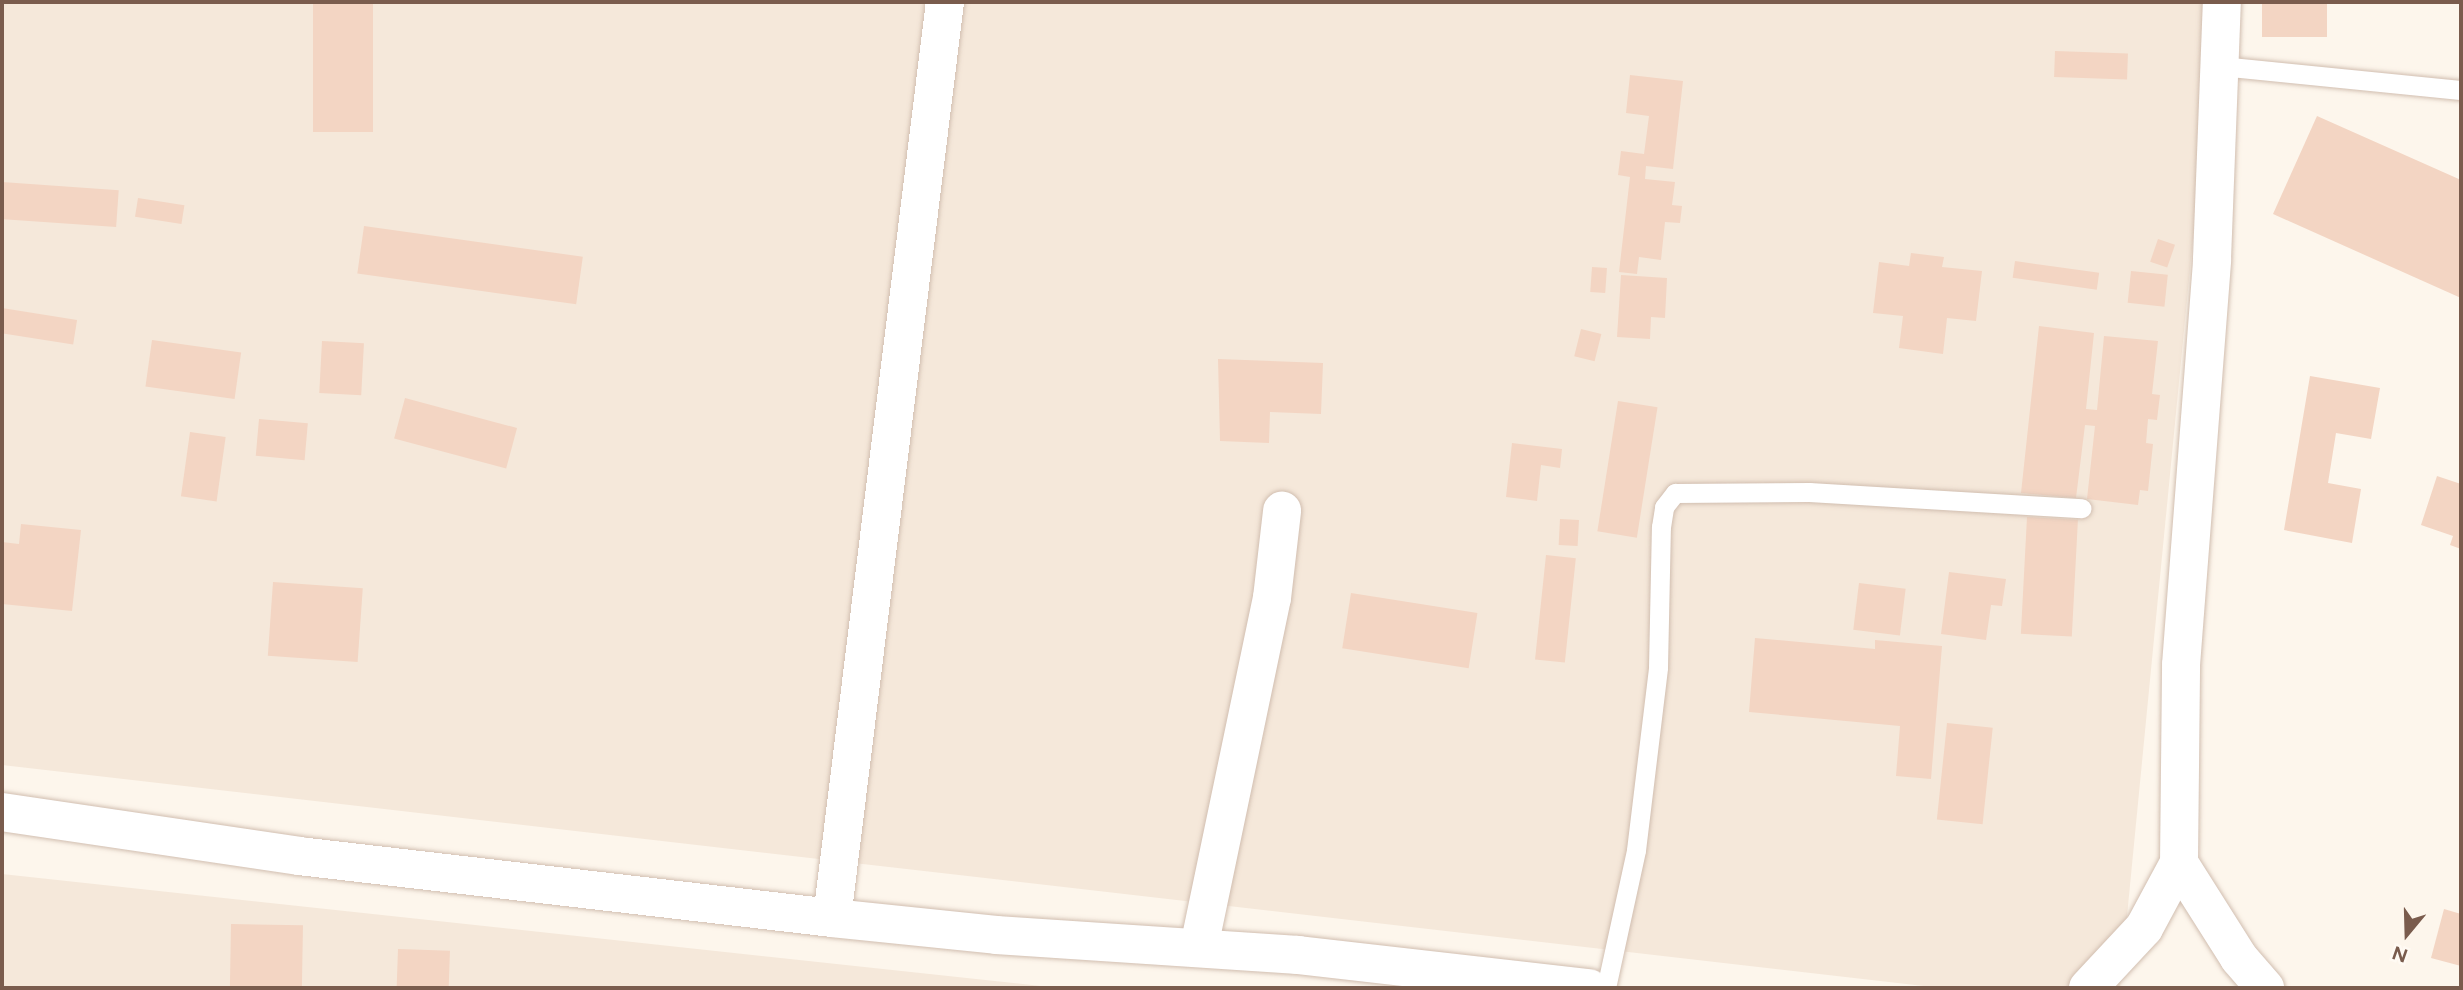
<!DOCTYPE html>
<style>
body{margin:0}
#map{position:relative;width:2463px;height:990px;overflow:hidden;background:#fdf6ec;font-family:Figtree,sans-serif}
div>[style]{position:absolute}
.residential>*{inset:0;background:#f5e8da}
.building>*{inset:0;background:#f3d5c3;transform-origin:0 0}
.roads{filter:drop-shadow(0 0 2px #d1beb0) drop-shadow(0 0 2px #d1beb0)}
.service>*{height:19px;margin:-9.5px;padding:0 9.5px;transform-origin:9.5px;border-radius:9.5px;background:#fff}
.minor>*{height:38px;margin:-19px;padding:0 19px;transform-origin:19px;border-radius:19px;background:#fff}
span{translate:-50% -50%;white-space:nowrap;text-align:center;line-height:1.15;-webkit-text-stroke:6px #fffaf3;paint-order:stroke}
.frame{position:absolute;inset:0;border:4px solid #7a5c4d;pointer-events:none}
.north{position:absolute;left:2372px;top:899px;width:70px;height:70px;-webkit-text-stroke:5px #fffaf3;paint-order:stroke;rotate:199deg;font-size:19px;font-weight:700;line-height:28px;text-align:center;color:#7a5c4d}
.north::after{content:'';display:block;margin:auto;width:24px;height:32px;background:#7a5c4d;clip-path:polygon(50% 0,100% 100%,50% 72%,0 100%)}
</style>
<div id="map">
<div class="residential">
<i style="clip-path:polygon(2px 2px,2216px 2px,2120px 988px,1941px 988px,2px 765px)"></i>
<i style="clip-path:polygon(2px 874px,1059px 988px,2px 988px)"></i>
</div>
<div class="building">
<i style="left:313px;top:2px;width:60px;height:130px"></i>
<i style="left:2262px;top:2px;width:65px;height:35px"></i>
<i style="left:2055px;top:51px;width:73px;height:26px;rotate:2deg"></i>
<i style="clip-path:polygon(1630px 75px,1683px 81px,1673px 169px,1646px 166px,1645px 179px,1675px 182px,1672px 205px,1682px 206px,1680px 223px,1665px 222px,1661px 260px,1639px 257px,1637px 274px,1619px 272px,1630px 177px,1618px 175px,1621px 151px,1644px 154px,1649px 116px,1626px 113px)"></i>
<i style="clip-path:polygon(2317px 116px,2461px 180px,2461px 298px,2273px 214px)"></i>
<i style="left:2px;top:182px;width:117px;height:37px;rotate:4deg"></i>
<i style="left:138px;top:198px;width:47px;height:19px;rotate:9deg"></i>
<i style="left:364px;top:226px;width:221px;height:48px;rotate:8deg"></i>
<i style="left:2158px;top:239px;width:18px;height:24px;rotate:19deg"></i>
<i style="clip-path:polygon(1911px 253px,1944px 257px,1942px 267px,1982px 271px,1976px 321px,1947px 318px,1943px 354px,1899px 348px,1903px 316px,1873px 313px,1879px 262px,1909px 266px)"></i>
<i style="left:2015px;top:261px;width:85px;height:17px;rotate:8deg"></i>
<i style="left:1592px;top:267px;width:15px;height:25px;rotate:4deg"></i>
<i style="left:2131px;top:271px;width:37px;height:32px;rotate:6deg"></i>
<i style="clip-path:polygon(1621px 275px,1667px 278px,1665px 318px,1651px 317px,1650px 339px,1617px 337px)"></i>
<i style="left:2px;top:308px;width:76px;height:25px;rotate:9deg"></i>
<i style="clip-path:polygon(2039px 326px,2094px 333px,2086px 409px,2097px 410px,2104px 336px,2158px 341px,2152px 394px,2160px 395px,2157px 420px,2148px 419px,2146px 443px,2153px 444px,2148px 491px,2140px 490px,2138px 505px,2087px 499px,2095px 426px,2085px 425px,2076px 498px,2021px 493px)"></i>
<i style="left:1581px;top:329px;width:21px;height:28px;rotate:14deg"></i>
<i style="left:152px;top:340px;width:90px;height:47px;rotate:8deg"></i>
<i style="left:322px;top:341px;width:42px;height:52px;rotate:3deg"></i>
<i style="clip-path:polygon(1218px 359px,1323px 363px,1321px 414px,1270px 412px,1269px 443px,1220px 441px)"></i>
<i style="clip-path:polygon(2310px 376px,2380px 388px,2371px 439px,2336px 433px,2328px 483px,2361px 489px,2352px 543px,2284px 530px)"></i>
<i style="left:405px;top:398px;width:116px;height:42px;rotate:15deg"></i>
<i style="left:1618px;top:401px;width:40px;height:132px;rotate:9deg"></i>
<i style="left:259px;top:419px;width:49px;height:37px;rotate:5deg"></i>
<i style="left:190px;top:432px;width:36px;height:65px;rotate:8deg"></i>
<i style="clip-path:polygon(1512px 443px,1562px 449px,1560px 468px,1541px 465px,1537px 501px,1506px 497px)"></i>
<i style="clip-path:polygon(2437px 476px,2461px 484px,2461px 549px,2450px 545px,2453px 536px,2421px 525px)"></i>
<i style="left:2027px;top:517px;width:51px;height:117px;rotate:3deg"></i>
<i style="left:1560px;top:519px;width:19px;height:26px;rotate:3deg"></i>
<i style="clip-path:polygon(21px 524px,81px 530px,72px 611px,2px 604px,2px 542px,19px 544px)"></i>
<i style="left:1546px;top:555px;width:30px;height:105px;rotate:6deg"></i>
<i style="clip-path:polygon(1949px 572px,2006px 579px,2002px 606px,1991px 605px,1986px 640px,1941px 634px)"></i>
<i style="left:273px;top:582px;width:90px;height:74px;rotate:4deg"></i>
<i style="left:1859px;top:583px;width:47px;height:47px;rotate:7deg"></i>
<i style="left:1351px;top:593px;width:128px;height:56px;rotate:9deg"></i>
<i style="clip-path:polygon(1755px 638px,1875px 649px,1875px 640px,1942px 646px,1931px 779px,1896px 776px,1900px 726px,1749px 712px)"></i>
<i style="left:1947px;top:723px;width:46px;height:97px;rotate:6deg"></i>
<i style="clip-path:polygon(2444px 909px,2461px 914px,2461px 966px,2431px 958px)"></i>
<i style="left:231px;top:924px;width:72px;height:64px;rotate:1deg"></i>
<i style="left:398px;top:949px;width:52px;height:39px;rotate:2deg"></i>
</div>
<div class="roads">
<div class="service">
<i style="left:2220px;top:66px;width:242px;rotate:5.7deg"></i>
<i style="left:1606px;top:988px;width:141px;rotate:-77.7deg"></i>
<i style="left:1636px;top:850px;width:184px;rotate:-83.1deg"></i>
<i style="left:1658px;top:667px;width:140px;rotate:-88.8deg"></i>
<i style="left:1661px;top:527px;width:20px;rotate:-81deg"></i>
<i style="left:1664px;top:507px;width:18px;rotate:-52deg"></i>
<i style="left:1675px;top:493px;width:134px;rotate:-0.4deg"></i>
<i style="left:1809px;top:492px;width:273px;rotate:3.4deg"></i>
</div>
<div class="minor">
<i style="left:2px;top:812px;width:300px;rotate:8.4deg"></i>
<i style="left:299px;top:856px;width:537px;rotate:6.63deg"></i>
<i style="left:832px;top:918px;width:165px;rotate:5.9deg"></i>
<i style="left:996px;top:935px;width:303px;rotate:3.8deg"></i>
<i style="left:1298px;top:955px;width:293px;rotate:6.5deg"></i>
<i style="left:2179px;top:863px;width:112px;rotate:57.7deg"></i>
<i style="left:2239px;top:958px;width:40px;rotate:49deg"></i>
<i style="left:832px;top:918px;width:923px;rotate:-82.97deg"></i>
<i style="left:1199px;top:947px;width:357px;rotate:-78.2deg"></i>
<i style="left:1272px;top:598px;width:88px;rotate:-83.4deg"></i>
<i style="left:2088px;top:988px;width:82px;rotate:-47deg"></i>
<i style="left:2144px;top:928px;width:74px;rotate:-61.7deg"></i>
<i style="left:2179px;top:863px;width:198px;rotate:-89.4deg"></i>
<i style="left:2181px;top:665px;width:407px;rotate:-85.6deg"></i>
<i style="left:2212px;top:259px;width:257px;rotate:-87.8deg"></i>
</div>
</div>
<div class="frame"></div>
<div class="north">N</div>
</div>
